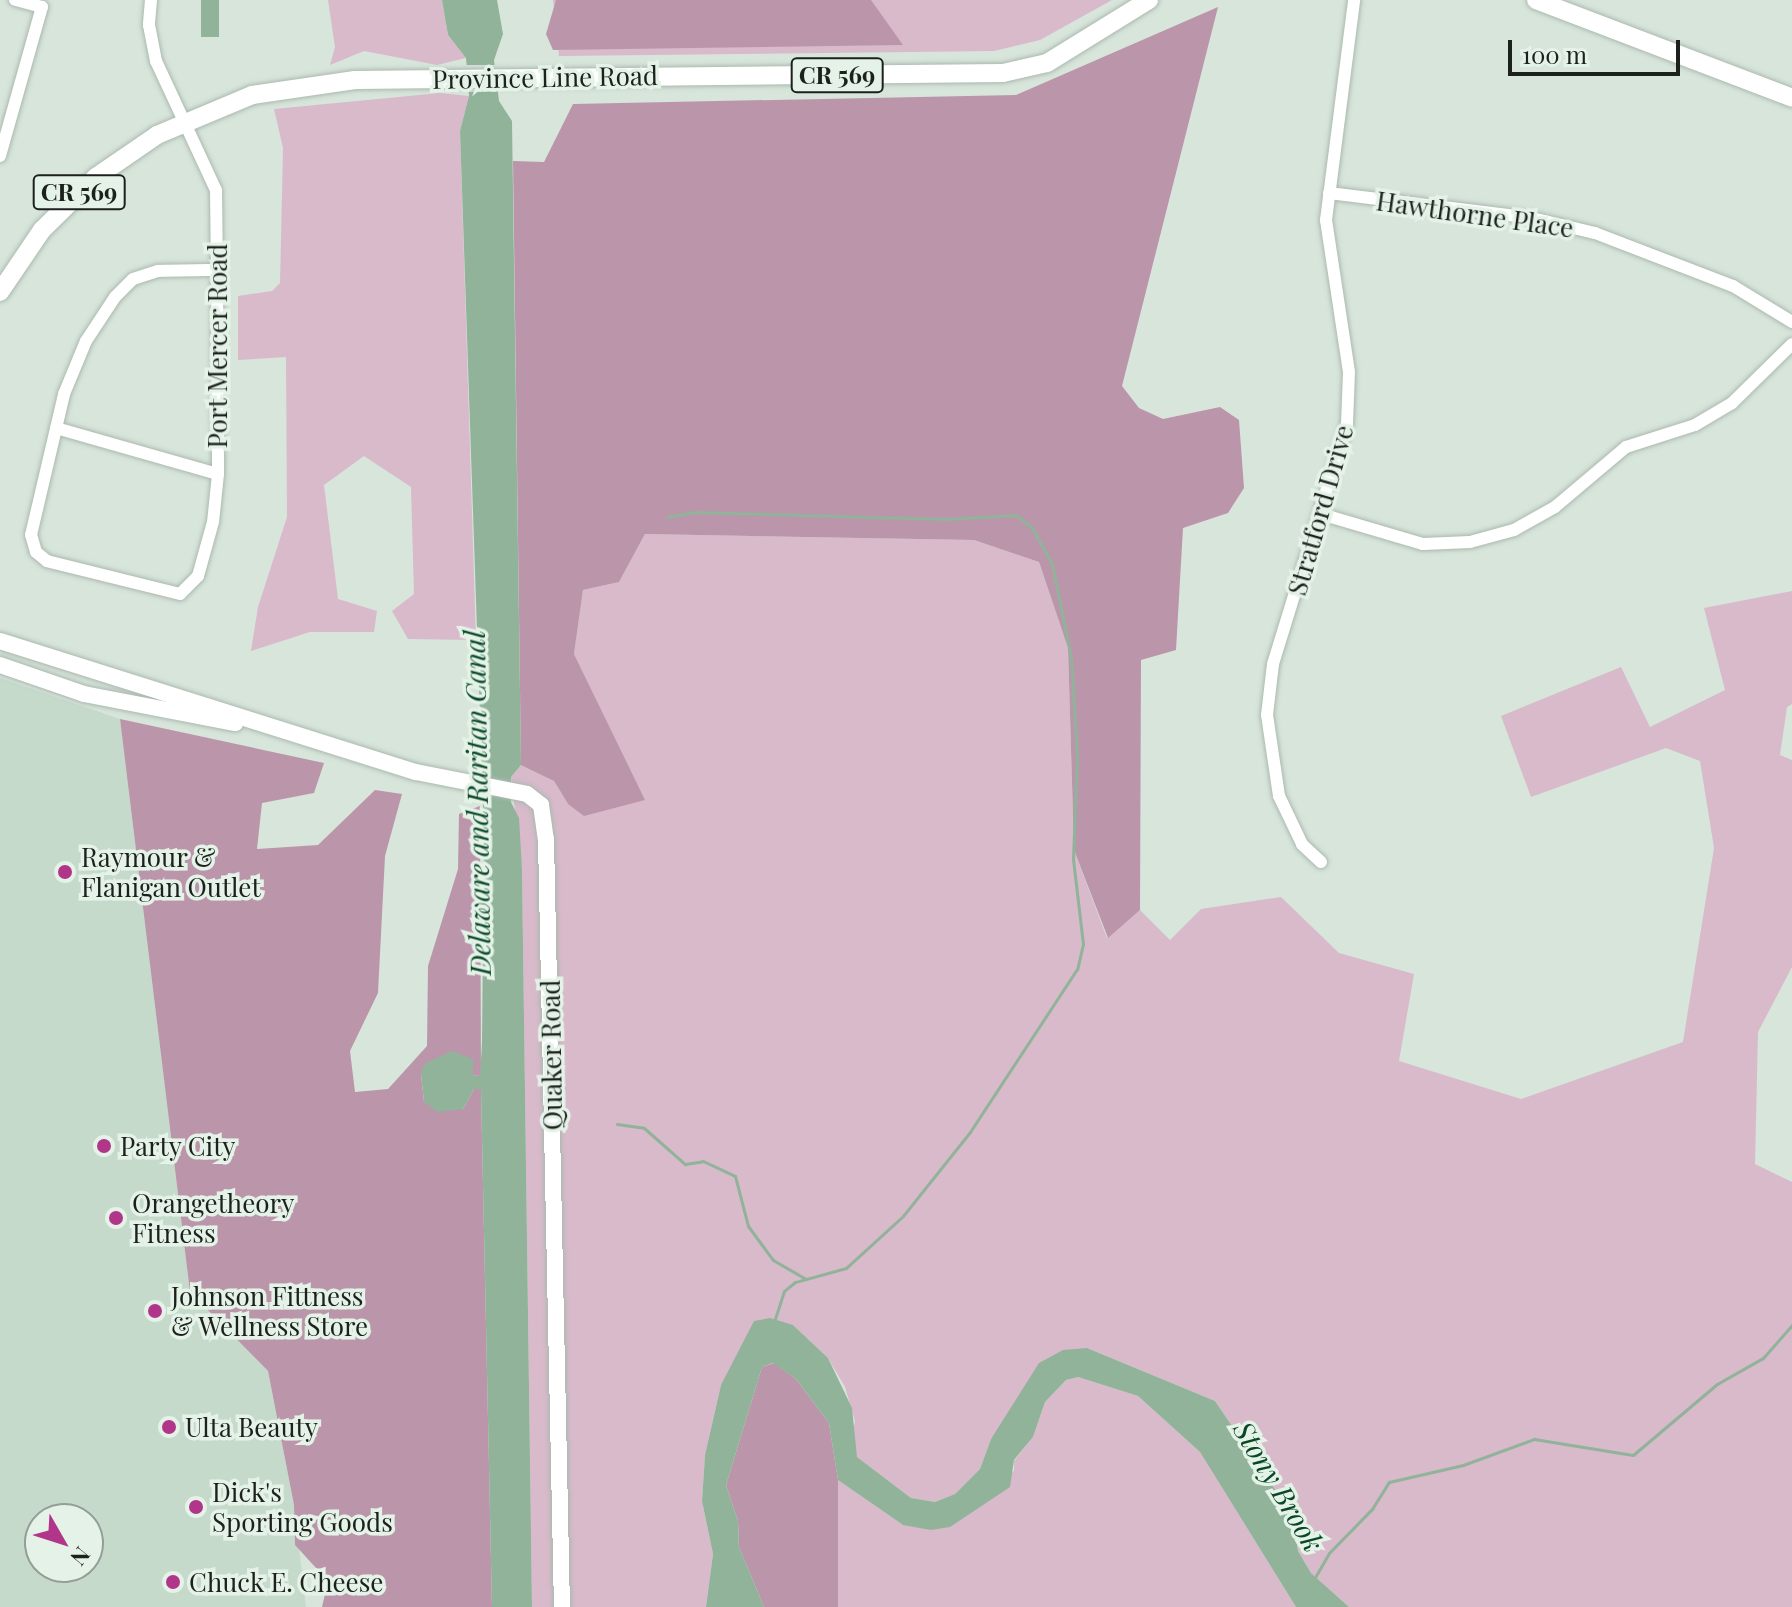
<!DOCTYPE html>
<style>
body{margin:0}
#map{position:relative;width:1792px;height:1607px;overflow:hidden;background:#d7e5db;font-family:"Playfair Display",serif}
div>[style]{position:absolute}
.built>*{inset:0;background:#c6dacb}
.green>*{inset:0;background:#d8bacb}
.forest>*{inset:0;background:#bb96ab}
.water>*{inset:0;background:#90b39a;transform-origin:0 0}
.pier>*{inset:0;background:#d7e5db}
.stream>*{height:3px;margin:-1.5px;padding:0 1.5px;transform-origin:1.5px;border-radius:1.5px;background:#90b39a}
.roads{filter:drop-shadow(0 0 2px #abb9af) drop-shadow(0 0 2px #abb9af)}
.street>*{height:12px;margin:-6px;padding:0 6px;transform-origin:6px;border-radius:6px;background:#fff}
.secondary>*{height:16px;margin:-8px;padding:0 8px;transform-origin:8px;border-radius:8px;background:#fff}
.primary>*{height:18px;margin:-9px;padding:0 9px;transform-origin:9px;border-radius:9px;background:#fff}
.dots>*{width:22px;height:22px;translate:-50% -50%;box-sizing:border-box;border:4px solid #e4f2e8;border-radius:50%}
span{translate:-50% -50%;white-space:nowrap;text-align:center;line-height:1.15;-webkit-text-stroke:7px #e4f2e8;paint-order:stroke}
.shield-label span{padding:2px 6px;background:#e4f2e8;border:2px solid;border-radius:6px;-webkit-text-stroke-width:0}
.shield-label{font-size:24px;color:#1c211d;font-weight:700}
.street-label{font-size:26px;color:#1c211d}
.poi-label{font-size:26px;color:#1c211d}
.left{translate:0 -50%;text-align:left}
.water-label{font-size:28px;color:#094726;font-style:italic}
.north{position:absolute;left:24px;top:1503px;width:80px;height:80px;box-sizing:border-box;background:#e4f2e8;border:2px solid #949e97;border-radius:50%;rotate:129deg;font-size:22px;font-weight:700;line-height:32px;text-align:center;color:#1c211d}
.north::after{content:'';display:block;margin:auto;width:28px;height:36px;background:#b13689;clip-path:polygon(50% 0,100% 100%,50% 72%,0 100%)}
.scale{position:absolute;left:1508px;top:40px;width:172px;height:36px;box-sizing:border-box;border:4px solid #1c211d;border-top:0;padding-left:10px;font-size:24px;line-height:28px;white-space:nowrap;color:#1c211d;-webkit-text-stroke:6px #e4f2e8;paint-order:stroke}
</style>
<div id="map">
<div class="built">
<i style="clip-path:polygon(evenodd,0 678px,120px 719px,190px 1292px,268px 1371px,294px 1505px,306px 1607px,0 1607px,0 678px,40px 1519px,88px 1519px,88px 1567px,40px 1567px,40px 1519px)"></i>
</div>
<div class="green">
<i style="clip-path:polygon(328px 0,442px 0,448px 35px,466px 58px,437px 65px,364px 51px,330px 65px,335px 47px)"></i>
<i style="clip-path:polygon(553px 0,1112px 0,1040px 40px,994px 51px,559px 56px)"></i>
<i style="clip-path:polygon(440px 93px,469px 96px,460px 131px,476px 640px,408px 639px,392px 611px,414px 594px,411px 487px,364px 456px,324px 485px,338px 599px,377px 611px,374px 632px,310px 632px,251px 651px,258px 607px,287px 517px,286px 357px,238px 360px,238px 296px,272px 291px,280px 283px,283px 148px,274px 109px)"></i>
<i style="clip-path:polygon(645px 534px,974px 540px,1039px 562px,1068px 648px,1074px 850px,1107px 938px,1140px 910px,1170px 940px,1201px 909px,1281px 897px,1339px 953px,1414px 974px,1399px 1061px,1521px 1099px,1683px 1042px,1714px 848px,1700px 761px,1666px 748px,1531px 797px,1501px 716px,1621px 667px,1650px 727px,1725px 690px,1704px 608px,1792px 591px,1792px 704px,1787px 707px,1780px 755px,1792px 760px,1792px 967px,1758px 1032px,1755px 1164px,1792px 1182px,1792px 1607px,1349px 1607px,1311px 1573px,1298px 1551px,1293px 1516px,1215px 1401px,1087px 1348px,991px 1439px,980px 1469px,955px 1494px,935px 1502px,911px 1498px,857px 1457px,851px 1442px,855px 1421px,845px 1387px,828px 1358px,793px 1325px,721px 1385px,705px 1455px,702px 1501px,713px 1554px,706px 1607px,532px 1607px,522px 870px,511px 777px,521px 765px,528px 766px,554px 781px,568px 804px,644px 800px,574px 654px,583px 590px,619px 582px)"></i>
<i style="clip-path:polygon(1078px 1377px,1138px 1396px,1200px 1452px,1296px 1607px,838px 1607px,838px 1480px,903px 1525px,1014px 1471px,1014px 1461px,1033px 1437px,1045px 1402px,1066px 1380px)"></i>
</div>
<div class="forest">
<i style="clip-path:polygon(556px 0,871px 0,903px 45px,553px 50px,546px 34px)"></i>
<i style="clip-path:polygon(1218px 7px,1122px 386px,1139px 408px,1163px 419px,1220px 407px,1239px 420px,1244px 488px,1228px 513px,1183px 528px,1176px 650px,1141px 660px,1140px 910px,1108px 938px,1074px 850px,1068px 648px,1039px 562px,974px 540px,645px 534px,619px 582px,583px 590px,574px 654px,645px 800px,584px 816px,568px 804px,554px 781px,521px 765px,513px 161px,544px 162px,573px 104px,1016px 95px)"></i>
<i style="clip-path:polygon(120px 719px,324px 763px,314px 793px,262px 803px,257px 849px,318px 845px,375px 790px,402px 794px,385px 856px,378px 993px,350px 1051px,355px 1092px,388px 1089px,427px 1046px,428px 966px,458px 869px,459px 814px,480px 806px,481px 1076px,421px 1074px,424px 1102px,463px 1109px,474px 1089px,481px 1089px,492px 1607px,322px 1607px,328px 1581px,295px 1545px,294px 1505px,268px 1371px,190px 1292px)"></i>
<i style="clip-path:polygon(774px 1363px,796px 1379px,829px 1423px,838px 1480px,838px 1607px,764px 1607px,739px 1547px,738px 1521px,726px 1485px,762px 1367px)"></i>
</div>
<div class="water">
<i style="left:201px;top:0;width:18px;height:37px"></i>
<i style="clip-path:polygon(442px 0,497px 0,503px 34px,494px 60px,499px 101px,512px 121px,521px 765px,511px 777px,511px 802px,519px 818px,522px 870px,532px 1607px,492px 1607px,481px 1089px,474px 1089px,463px 1109px,438px 1112px,424px 1102px,421px 1074px,424px 1064px,452px 1051px,473px 1059px,473px 1076px,480px 1076px,482px 1043px,484px 835px,460px 131px,469px 96px,466px 58px,448px 35px)"></i>
<i style="clip-path:polygon(770px 1318px,793px 1325px,828px 1358px,852px 1408px,857px 1457px,911px 1498px,935px 1502px,955px 1494px,980px 1469px,991px 1439px,1039px 1363px,1063px 1350px,1087px 1348px,1215px 1401px,1293px 1516px,1298px 1551px,1311px 1573px,1349px 1607px,1296px 1607px,1200px 1452px,1138px 1396px,1078px 1377px,1066px 1380px,1045px 1402px,1033px 1437px,1014px 1460px,1010px 1487px,950px 1527px,931px 1530px,903px 1525px,838px 1480px,829px 1423px,796px 1379px,773px 1363px,762px 1367px,726px 1485px,738px 1521px,739px 1547px,764px 1607px,706px 1607px,713px 1554px,702px 1501px,705px 1455px,721px 1385px,754px 1321px)"></i>
</div>
<div class="pier">
<i style="clip-path:polygon(463px 65px,498px 65px,502px 91px,465px 92px)"></i>
</div>
<div class="stream">
<i style="left:668px;top:517px;width:26px;rotate:-11deg"></i>
<i style="left:694px;top:512px;width:253px;rotate:1.6deg"></i>
<i style="left:947px;top:519px;width:69px;rotate:-3.3deg"></i>
<i style="left:1016px;top:515px;width:21px;rotate:39deg"></i>
<i style="left:1032px;top:528px;width:41px;rotate:60.9deg"></i>
<i style="left:1052px;top:564px;width:95px;rotate:78.5deg"></i>
<i style="left:1071px;top:657px;width:98px;rotate:86.5deg"></i>
<i style="left:1077px;top:755px;width:104px;rotate:92.2deg"></i>
<i style="left:1073px;top:859px;width:86px;rotate:83.3deg"></i>
<i style="left:1083px;top:944px;width:26px;rotate:103deg"></i>
<i style="left:1077px;top:969px;width:195px;rotate:123.3deg"></i>
<i style="left:970px;top:1132px;width:107px;rotate:128.6deg"></i>
<i style="left:903px;top:1216px;width:77px;rotate:137.6deg"></i>
<i style="left:846px;top:1268px;width:53px;rotate:164.6deg"></i>
<i style="left:795px;top:1282px;width:14px;rotate:141deg"></i>
<i style="left:784px;top:1291px;width:33px;rotate:108deg"></i>
<i style="left:617px;top:1124px;width:27px;rotate:8deg"></i>
<i style="left:644px;top:1128px;width:55px;rotate:41.3deg"></i>
<i style="left:685px;top:1164px;width:18px;rotate:-9deg"></i>
<i style="left:703px;top:1161px;width:35px;rotate:25deg"></i>
<i style="left:735px;top:1176px;width:52px;rotate:75.4deg"></i>
<i style="left:748px;top:1226px;width:42px;rotate:53.7deg"></i>
<i style="left:773px;top:1260px;width:38px;rotate:30deg"></i>
<i style="left:1314px;top:1579px;width:30px;rotate:-60deg"></i>
<i style="left:1329px;top:1553px;width:62px;rotate:-45.7deg"></i>
<i style="left:1372px;top:1509px;width:32px;rotate:-58deg"></i>
<i style="left:1389px;top:1482px;width:76px;rotate:-12.9deg"></i>
<i style="left:1463px;top:1465px;width:76px;rotate:-20.1deg"></i>
<i style="left:1534px;top:1439px;width:100px;rotate:9.2deg"></i>
<i style="left:1633px;top:1455px;width:110px;rotate:-40.2deg"></i>
<i style="left:1717px;top:1384px;width:53px;rotate:-29.5deg"></i>
<i style="left:1763px;top:1358px;width:44px;rotate:-48.7deg"></i>
</div>
<div class="roads">
<div class="street">
<i style="left:151px;top:0;width:25px;rotate:95deg"></i>
<i style="left:149px;top:25px;width:37px;rotate:79deg"></i>
<i style="left:156px;top:61px;width:142px;rotate:65.1deg"></i>
<i style="left:216px;top:190px;width:80px;rotate:89.3deg"></i>
<i style="left:217px;top:270px;width:204px;rotate:89.7deg"></i>
<i style="left:218px;top:474px;width:48px;rotate:95.9deg"></i>
<i style="left:213px;top:522px;width:56px;rotate:105.5deg"></i>
<i style="left:198px;top:576px;width:25px;rotate:135deg"></i>
<i style="left:180px;top:594px;width:137px;rotate:-166.1deg"></i>
<i style="left:47px;top:561px;width:14px;rotate:-141deg"></i>
<i style="left:36px;top:552px;width:18px;rotate:-106deg"></i>
<i style="left:31px;top:535px;width:145px;rotate:-76.8deg"></i>
<i style="left:64px;top:394px;width:57px;rotate:-67.5deg"></i>
<i style="left:86px;top:341px;width:53px;rotate:-56.6deg"></i>
<i style="left:115px;top:297px;width:25px;rotate:-45deg"></i>
<i style="left:133px;top:279px;width:26px;rotate:-18deg"></i>
<i style="left:158px;top:271px;width:59px;rotate:-1deg"></i>
<i style="left:0;top:156px;width:155px;rotate:-74.3deg"></i>
<i style="left:42px;top:7px;width:28px;rotate:-165deg"></i>
<i style="left:1329px;top:193px;width:205px;rotate:7deg"></i>
<i style="left:1532px;top:218px;width:65px;rotate:13.4deg"></i>
<i style="left:1595px;top:233px;width:148px;rotate:21deg"></i>
<i style="left:1733px;top:286px;width:69px;rotate:31.4deg"></i>
<i style="left:56px;top:428px;width:168px;rotate:15.9deg"></i>
<i style="left:1321px;top:514px;width:106px;rotate:16.4deg"></i>
<i style="left:1423px;top:544px;width:47px;rotate:-2.4deg"></i>
<i style="left:1470px;top:542px;width:46px;rotate:-15.3deg"></i>
<i style="left:1514px;top:530px;width:47px;rotate:-29.3deg"></i>
<i style="left:1555px;top:507px;width:93px;rotate:-40.2deg"></i>
<i style="left:1626px;top:447px;width:72px;rotate:-17.7deg"></i>
<i style="left:1695px;top:425px;width:43px;rotate:-30.7deg"></i>
<i style="left:1732px;top:403px;width:84px;rotate:-44.5deg"></i>
<i style="left:1321px;top:862px;width:26px;rotate:-137deg"></i>
<i style="left:1302px;top:844px;width:53px;rotate:-115.6deg"></i>
<i style="left:1279px;top:796px;width:82px;rotate:-98.4deg"></i>
<i style="left:1267px;top:715px;width:51px;rotate:-83.3deg"></i>
<i style="left:1273px;top:664px;width:251px;rotate:-72.9deg"></i>
<i style="left:1347px;top:424px;width:52px;rotate:-87.8deg"></i>
<i style="left:1349px;top:372px;width:154px;rotate:-98.6deg"></i>
<i style="left:1326px;top:220px;width:222px;rotate:-82.7deg"></i>
</div>
<div class="secondary">
<i style="left:0;top:641px;width:436px;rotate:17.5deg"></i>
<i style="left:416px;top:772px;width:113px;rotate:11.2deg"></i>
<i style="left:527px;top:794px;width:18px;rotate:38deg"></i>
<i style="left:541px;top:805px;width:34px;rotate:82deg"></i>
<i style="left:546px;top:839px;width:768px;rotate:88.81deg"></i>
<i style="left:0;top:665px;width:89px;rotate:19deg"></i>
<i style="left:84px;top:694px;width:154px;rotate:10.9deg"></i>
</div>
<div class="primary">
<i style="left:1536px;top:0;width:274px;rotate:20.9deg"></i>
<i style="left:0;top:292px;width:75px;rotate:-55.9deg"></i>
<i style="left:42px;top:230px;width:76px;rotate:-44.5deg"></i>
<i style="left:96px;top:177px;width:74px;rotate:-34.5deg"></i>
<i style="left:157px;top:135px;width:103px;rotate:-22.8deg"></i>
<i style="left:252px;top:95px;width:104px;rotate:-8.3deg"></i>
<i style="left:355px;top:80px;width:648px;rotate:-0.62deg"></i>
<i style="left:1003px;top:73px;width:45px;rotate:-12.8deg"></i>
<i style="left:1047px;top:63px;width:120px;rotate:-31.7deg"></i>
</div>
</div>
<div class="dots">
<i style="left:65px;top:872px;background:#b13689"></i>
<i style="left:104px;top:1146px;background:#b13689"></i>
<i style="left:116px;top:1218px;background:#b13689"></i>
<i style="left:155px;top:1311px;background:#b13689"></i>
<i style="left:169px;top:1427px;background:#b13689"></i>
<i style="left:196px;top:1507px;background:#b13689"></i>
<i style="left:173px;top:1582px;background:#b13689"></i>
</div>
<div class="shield-label">
<span style="left:837px;top:75px">CR 569</span>
<span style="left:79px;top:192px">CR 569</span>
</div>
<div class="street-label">
<span style="left:545px;top:77px;rotate:-1deg">Province Line Road</span>
<span style="left:1475px;top:214px;rotate:8deg">Hawthorne Place</span>
<span style="left:217px;top:346px;rotate:-90deg">Port Mercer Road</span>
<span style="left:1320px;top:510px;rotate:-74deg">Stratford Drive</span>
<span style="left:551px;top:1055px;rotate:-91deg">Quaker Road</span>
</div>
<div class="poi-label">
<span class="left" style="left:81px;top:872px">Raymour &amp;<br>Flanigan Outlet</span>
<span class="left" style="left:120px;top:1146px">Party City</span>
<span class="left" style="left:132px;top:1218px">Orangetheory<br>Fitness</span>
<span class="left" style="left:171px;top:1311px">Johnson Fittness<br>&amp; Wellness Store</span>
<span class="left" style="left:185px;top:1427px">Ulta Beauty</span>
<span class="left" style="left:212px;top:1507px">Dick's<br>Sporting Goods</span>
<span class="left" style="left:189px;top:1582px">Chuck E. Cheese</span>
</div>
<div class="water-label">
<span style="left:477px;top:803px;rotate:-91deg">Delaware and Raritan Canal</span>
<span style="left:1279px;top:1486px;rotate:59deg">Stony Brook</span>
</div>
<div class="north">N</div>
<div class="scale">100 m</div>
</div>
